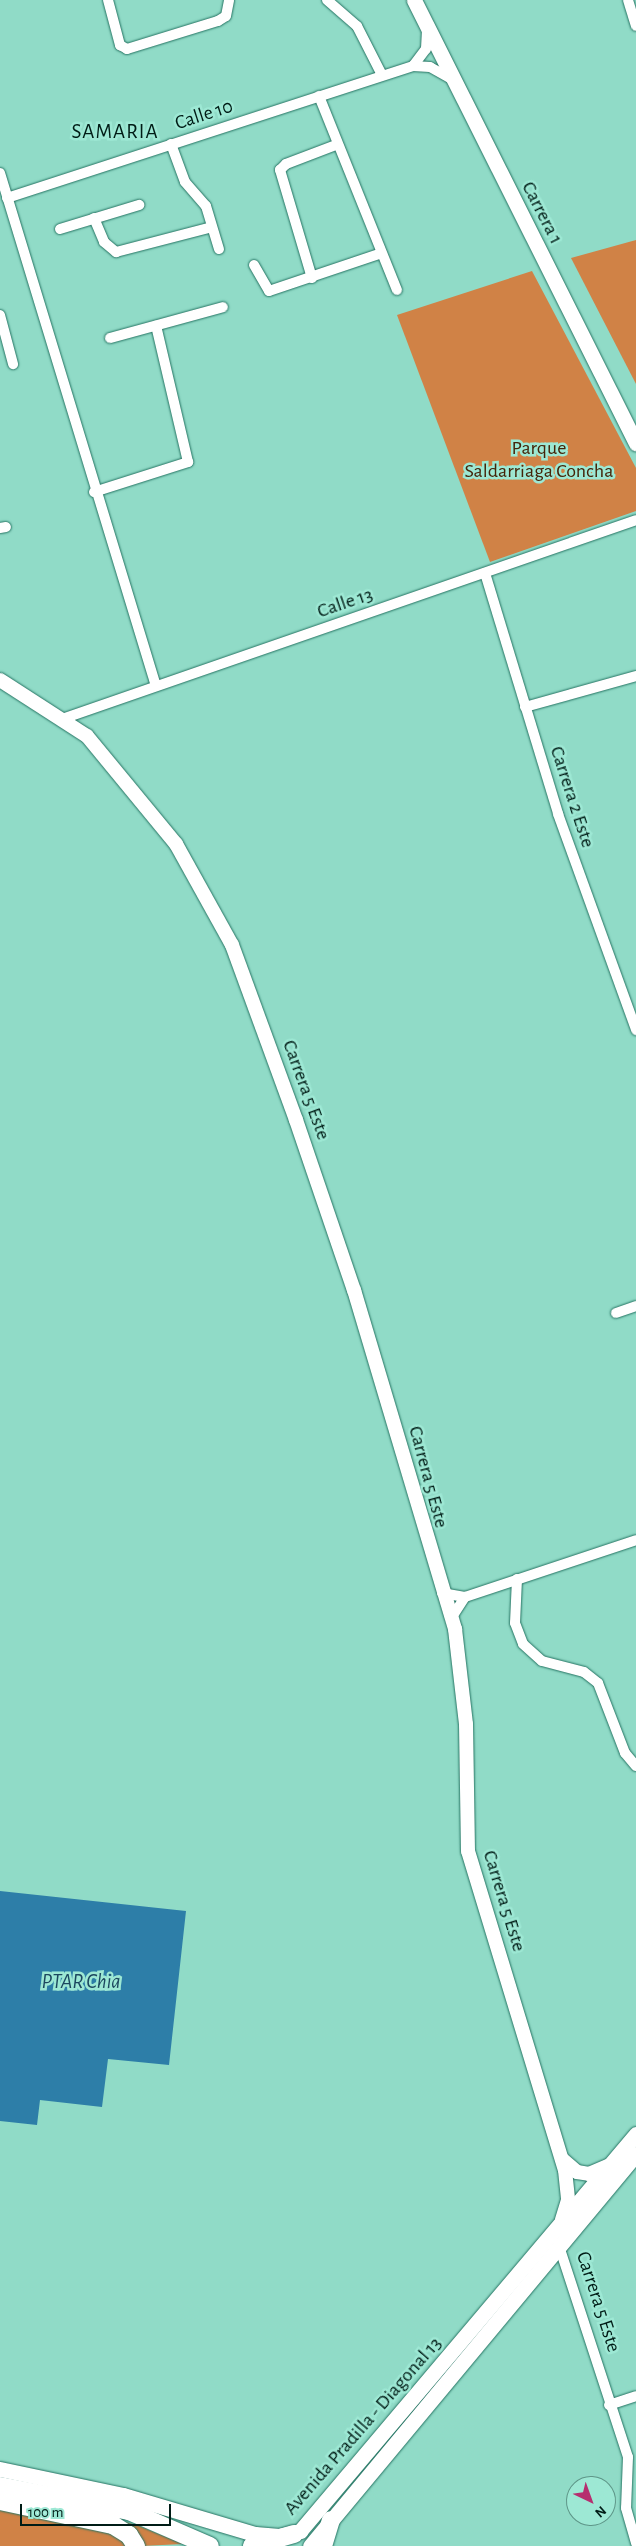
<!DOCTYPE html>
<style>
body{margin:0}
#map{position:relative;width:636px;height:2546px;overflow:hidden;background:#90dbc7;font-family:"Alegreya Sans",sans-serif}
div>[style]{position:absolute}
.green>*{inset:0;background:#d08246}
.water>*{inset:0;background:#2d7ea8}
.roads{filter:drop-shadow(0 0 1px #267463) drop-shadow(0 0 1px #267463)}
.street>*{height:10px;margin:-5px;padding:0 5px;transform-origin:5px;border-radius:5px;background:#fff}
.secondary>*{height:14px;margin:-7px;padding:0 7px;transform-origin:7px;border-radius:7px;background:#fff}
.primary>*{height:15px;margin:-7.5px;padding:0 7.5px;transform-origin:7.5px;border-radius:7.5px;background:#fff}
.highway>*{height:18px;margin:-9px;padding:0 9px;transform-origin:9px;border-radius:9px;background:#fff}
span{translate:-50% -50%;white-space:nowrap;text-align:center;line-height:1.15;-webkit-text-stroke:5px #9de8d4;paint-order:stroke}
.street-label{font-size:20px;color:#001c16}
.park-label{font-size:20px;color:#442409}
.neighbourhood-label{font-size:21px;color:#001c16;letter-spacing:1px}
.water-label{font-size:21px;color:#1c475f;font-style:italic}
.north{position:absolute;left:566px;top:2476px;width:50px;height:50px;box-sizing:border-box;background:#9de8d4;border:1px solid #5e9688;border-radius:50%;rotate:138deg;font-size:14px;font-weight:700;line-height:20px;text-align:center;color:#001c16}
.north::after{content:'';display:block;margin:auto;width:18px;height:22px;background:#b62e6f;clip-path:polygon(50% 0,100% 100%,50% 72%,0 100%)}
.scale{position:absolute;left:20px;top:2504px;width:151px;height:22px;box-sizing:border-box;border:2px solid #001c16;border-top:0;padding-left:6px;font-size:15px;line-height:18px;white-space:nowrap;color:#001c16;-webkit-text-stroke:4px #9de8d4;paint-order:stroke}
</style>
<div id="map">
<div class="green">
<i style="clip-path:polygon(636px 240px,636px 384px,571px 258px)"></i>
<i style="clip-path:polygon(532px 271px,636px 468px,636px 511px,490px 562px,397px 315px)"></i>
<i style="clip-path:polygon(0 2506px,108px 2530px,130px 2546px,0 2546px)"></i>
<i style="clip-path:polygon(116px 2519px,139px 2526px,183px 2544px,141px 2546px)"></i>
</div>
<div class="water">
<i style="clip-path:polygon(0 1891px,186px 1911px,169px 2065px,108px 2059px,102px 2107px,40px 2100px,37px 2125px,0 2121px)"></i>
</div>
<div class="roads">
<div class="street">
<i style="left:108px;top:0;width:47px;rotate:75.1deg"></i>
<i style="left:120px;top:45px;width:8px;rotate:30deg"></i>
<i style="left:127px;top:49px;width:95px;rotate:-17.1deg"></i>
<i style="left:218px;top:21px;width:9px;rotate:-32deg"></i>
<i style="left:226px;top:16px;width:16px;rotate:-79deg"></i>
<i style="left:327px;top:0;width:40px;rotate:41deg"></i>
<i style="left:357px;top:26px;width:55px;rotate:63deg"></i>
<i style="left:628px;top:0;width:27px;rotate:73deg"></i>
<i style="left:413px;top:66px;width:21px;rotate:-53deg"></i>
<i style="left:426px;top:49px;width:18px;rotate:-87deg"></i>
<i style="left:319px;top:96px;width:209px;rotate:68.1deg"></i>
<i style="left:171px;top:144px;width:40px;rotate:69.8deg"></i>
<i style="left:185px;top:182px;width:32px;rotate:49deg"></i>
<i style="left:206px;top:206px;width:45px;rotate:73.2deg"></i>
<i style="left:0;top:173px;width:536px;rotate:73.09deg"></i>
<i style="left:7px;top:198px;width:427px;rotate:-18deg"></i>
<i style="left:413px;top:66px;width:17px;rotate:3deg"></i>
<i style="left:430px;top:67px;width:25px;rotate:29deg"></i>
<i style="left:94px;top:218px;width:26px;rotate:67deg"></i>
<i style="left:104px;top:242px;width:16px;rotate:40deg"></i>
<i style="left:116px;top:252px;width:99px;rotate:-14.6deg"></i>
<i style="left:60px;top:229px;width:83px;rotate:-16.9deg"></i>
<i style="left:254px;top:265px;width:30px;rotate:60deg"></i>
<i style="left:269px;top:291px;width:116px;rotate:-18.6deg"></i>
<i style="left:312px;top:278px;width:113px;rotate:-106.5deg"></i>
<i style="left:280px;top:170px;width:8px;rotate:-45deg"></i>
<i style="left:286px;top:164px;width:53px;rotate:-20.8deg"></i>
<i style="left:0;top:315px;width:51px;rotate:75.1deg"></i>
<i style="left:110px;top:338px;width:117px;rotate:-15.3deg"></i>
<i style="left:94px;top:492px;width:99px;rotate:-17.7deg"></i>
<i style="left:188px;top:462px;width:140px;rotate:-103.2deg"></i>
<i style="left:0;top:528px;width:6px;rotate:-9deg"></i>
<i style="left:485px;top:573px;width:252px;rotate:73.1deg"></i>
<i style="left:558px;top:814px;width:230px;rotate:70.1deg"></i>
<i style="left:525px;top:707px;width:115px;rotate:-15.6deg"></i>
<i style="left:65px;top:718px;width:604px;rotate:-19.12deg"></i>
<i style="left:616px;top:1313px;width:21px;rotate:-19deg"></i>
<i style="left:517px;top:1579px;width:44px;rotate:92.6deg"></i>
<i style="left:515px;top:1623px;width:22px;rotate:69deg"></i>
<i style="left:523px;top:1644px;width:25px;rotate:42deg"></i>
<i style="left:542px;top:1661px;width:43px;rotate:14.7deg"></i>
<i style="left:584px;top:1672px;width:18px;rotate:38deg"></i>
<i style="left:598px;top:1683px;width:75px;rotate:68.9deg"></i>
<i style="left:625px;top:1753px;width:17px;rotate:50deg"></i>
<i style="left:442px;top:1593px;width:23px;rotate:10deg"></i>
<i style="left:465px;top:1597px;width:180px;rotate:-18.4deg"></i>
<i style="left:452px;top:1617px;width:24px;rotate:-57deg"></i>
<i style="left:559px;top:2246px;width:222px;rotate:71.9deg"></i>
<i style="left:628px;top:2457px;width:51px;rotate:92.2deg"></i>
<i style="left:626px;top:2508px;width:37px;rotate:74deg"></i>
<i style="left:609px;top:2405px;width:28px;rotate:-18deg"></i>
</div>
<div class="secondary">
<i style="left:0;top:680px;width:103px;rotate:32.8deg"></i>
<i style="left:87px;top:736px;width:140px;rotate:50.5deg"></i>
<i style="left:176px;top:844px;width:115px;rotate:61deg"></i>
<i style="left:232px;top:945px;width:186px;rotate:69.9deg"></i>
<i style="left:296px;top:1120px;width:180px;rotate:71.2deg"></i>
<i style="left:354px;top:1290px;width:354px;rotate:73.4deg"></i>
<i style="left:455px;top:1629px;width:96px;rotate:83.4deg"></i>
<i style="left:466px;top:1724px;width:127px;rotate:89.1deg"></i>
<i style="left:468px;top:1851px;width:333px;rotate:73.1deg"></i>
<i style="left:565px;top:2170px;width:30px;rotate:84deg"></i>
<i style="left:568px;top:2200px;width:21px;rotate:107deg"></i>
<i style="left:562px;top:2159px;width:20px;rotate:41deg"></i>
<i style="left:577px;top:2172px;width:12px;rotate:9deg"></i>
<i style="left:589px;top:2174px;width:21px;rotate:-23deg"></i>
</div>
<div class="primary">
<i style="left:414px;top:0;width:496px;rotate:63.4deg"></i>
<i style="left:0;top:2469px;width:126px;rotate:11.9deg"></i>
<i style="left:123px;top:2495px;width:138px;rotate:16.5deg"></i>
<i style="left:255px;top:2534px;width:24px;rotate:5deg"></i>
<i style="left:279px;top:2536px;width:22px;rotate:-13deg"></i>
<i style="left:300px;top:2531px;width:520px;rotate:-49.76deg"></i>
<i style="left:310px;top:2546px;width:510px;rotate:-50.25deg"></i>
</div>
<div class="highway">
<i style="left:0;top:2486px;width:131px;rotate:11deg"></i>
<i style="left:129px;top:2511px;width:88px;rotate:23.4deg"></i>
<i style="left:0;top:2501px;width:116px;rotate:12deg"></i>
<i style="left:113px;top:2525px;width:19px;rotate:32deg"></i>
<i style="left:129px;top:2535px;width:13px;rotate:58deg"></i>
<i style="left:252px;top:2546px;width:44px;rotate:-15.9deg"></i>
<i style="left:323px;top:2546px;width:27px;rotate:-73deg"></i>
</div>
</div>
<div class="street-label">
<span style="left:204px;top:115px;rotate:-18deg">Calle 10</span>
<span style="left:542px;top:213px;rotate:63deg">Carrera 1</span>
<span style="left:345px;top:603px;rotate:-19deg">Calle 13</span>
<span style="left:572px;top:797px;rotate:72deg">Carrera 2 Este</span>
<span style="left:306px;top:1090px;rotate:70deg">Carrera 5 Este</span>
<span style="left:428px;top:1477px;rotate:75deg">Carrera 5 Este</span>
<span style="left:504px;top:1901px;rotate:73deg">Carrera 5 Este</span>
<span style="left:598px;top:2302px;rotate:72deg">Carrera 5 Este</span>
<span style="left:363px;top:2426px;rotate:-49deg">Avenida Pradilla - Diagonal 13</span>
</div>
<div class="park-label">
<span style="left:539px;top:460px">Parque<br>Saldarriaga Concha</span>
</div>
<div class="neighbourhood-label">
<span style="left:115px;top:132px">SAMARIA</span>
</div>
<div class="water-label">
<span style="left:81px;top:1982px">PTAR Chia</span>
</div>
<div class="north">N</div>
<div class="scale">100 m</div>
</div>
